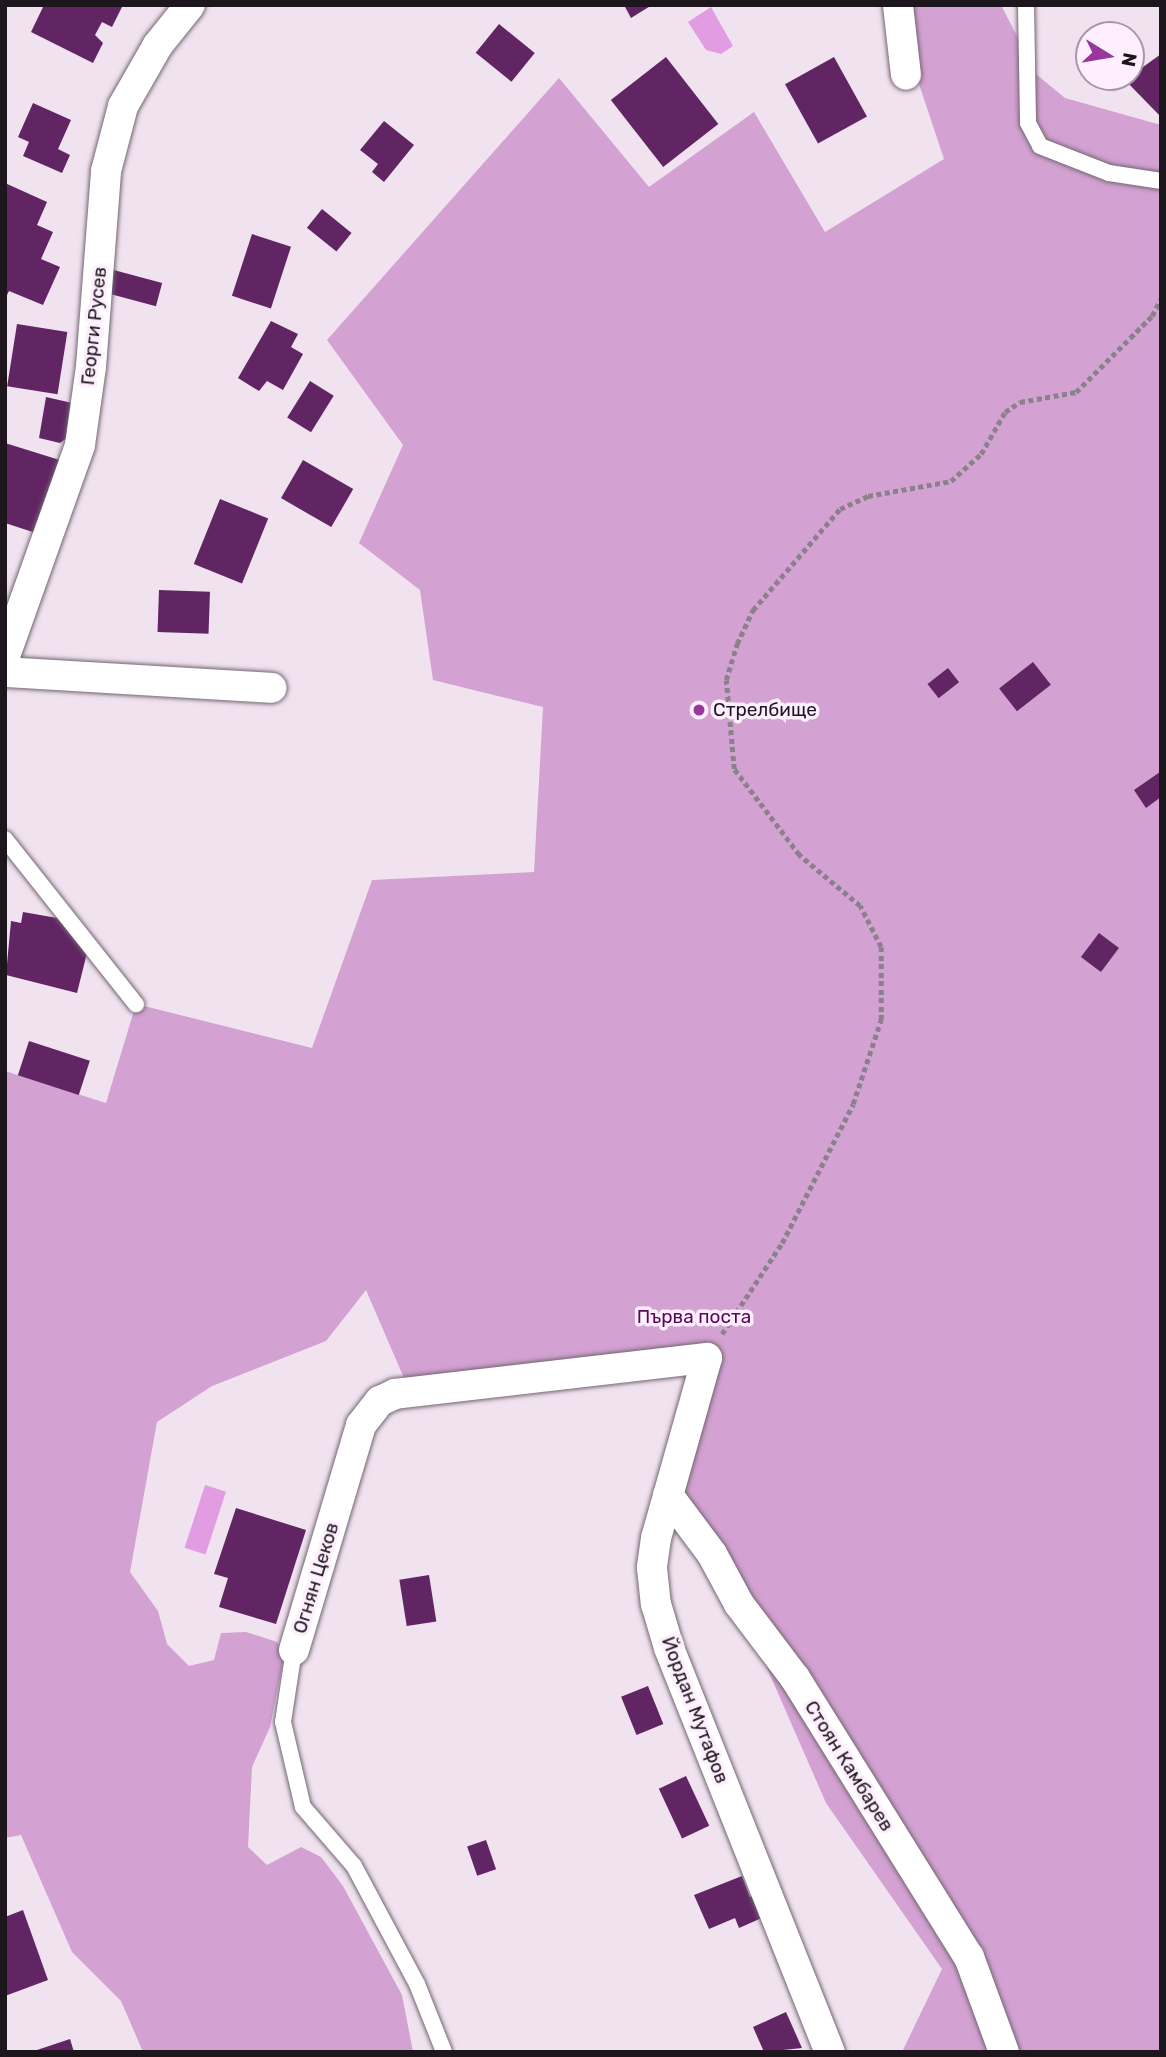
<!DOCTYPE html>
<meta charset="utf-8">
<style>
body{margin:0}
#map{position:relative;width:1166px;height:2057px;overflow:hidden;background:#f1e2f0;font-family:Rubik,sans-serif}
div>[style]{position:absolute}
.green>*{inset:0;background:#d3a1d2}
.water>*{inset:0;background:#e29de2;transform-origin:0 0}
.building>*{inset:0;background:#622564;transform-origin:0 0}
.path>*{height:4.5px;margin-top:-2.25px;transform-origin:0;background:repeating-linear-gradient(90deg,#8b818b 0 5px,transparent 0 8.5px)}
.roads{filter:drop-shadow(0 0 2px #736672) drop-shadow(0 0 2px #736672)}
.service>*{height:16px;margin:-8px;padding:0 8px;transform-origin:8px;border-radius:8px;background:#fff}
.minor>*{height:30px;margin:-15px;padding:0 15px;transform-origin:15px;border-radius:15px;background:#fff}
.dots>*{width:19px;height:19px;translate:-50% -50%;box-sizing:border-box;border:4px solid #feeffe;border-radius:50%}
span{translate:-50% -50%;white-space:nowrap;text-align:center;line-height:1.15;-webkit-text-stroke:7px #feeffe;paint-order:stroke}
.street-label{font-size:19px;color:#1d171d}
.poi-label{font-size:19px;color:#1d171d}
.left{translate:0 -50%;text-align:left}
.park-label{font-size:19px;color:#5b045e}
.frame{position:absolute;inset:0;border:7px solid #1d171d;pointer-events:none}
.north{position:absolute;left:1075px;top:21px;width:70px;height:70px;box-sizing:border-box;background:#feeffe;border:2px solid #a499a4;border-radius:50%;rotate:101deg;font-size:19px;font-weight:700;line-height:28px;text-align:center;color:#1d171d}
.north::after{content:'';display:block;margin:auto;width:24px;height:32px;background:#99369c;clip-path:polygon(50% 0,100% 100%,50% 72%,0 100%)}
</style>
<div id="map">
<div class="green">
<i style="clip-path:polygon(899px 5px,1001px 5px,1037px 75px,1065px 98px,1161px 125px,1161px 2052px,902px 2052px,942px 1969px,826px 1803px,739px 1604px,668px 1495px,706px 1358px,410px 1392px,366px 1290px,326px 1341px,212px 1386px,157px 1422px,130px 1572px,158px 1611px,167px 1644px,189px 1666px,214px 1660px,221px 1633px,246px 1632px,277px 1642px,284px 1657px,270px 1727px,252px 1767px,248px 1847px,267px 1865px,301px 1847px,321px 1857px,343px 1886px,402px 1995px,413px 2052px,143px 2052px,121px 2001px,72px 1952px,21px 1835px,5px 1838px,5px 1071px,106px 1103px,136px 1004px,312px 1048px,372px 880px,534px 872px,543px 707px,433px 680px,420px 590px,359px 543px,403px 445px,327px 340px,559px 78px,649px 187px,754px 112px,825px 232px,944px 159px,900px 27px)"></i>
</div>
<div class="water">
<i style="clip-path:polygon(711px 7px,733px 46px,721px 54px,706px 50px,688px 22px)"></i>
<i style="left:205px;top:1485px;width:22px;height:66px;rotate:18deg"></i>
</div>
<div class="building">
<i style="clip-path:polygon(44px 5px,123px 5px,112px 27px,102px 22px,95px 35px,103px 43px,93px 63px,31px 32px)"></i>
<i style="clip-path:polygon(624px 5px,652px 5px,631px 18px)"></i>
<i style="left:499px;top:24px;width:46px;height:37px;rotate:39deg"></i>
<i style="clip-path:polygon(1161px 54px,1161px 117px,1125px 80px)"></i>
<i style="left:666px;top:57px;width:85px;height:70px;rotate:52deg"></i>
<i style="left:834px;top:57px;width:68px;height:56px;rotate:61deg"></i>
<i style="clip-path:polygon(33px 103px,71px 120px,58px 149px,70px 155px,62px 173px,23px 156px,29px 142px,18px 137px)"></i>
<i style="clip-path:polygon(384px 121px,414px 145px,384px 182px,372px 172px,378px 164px,360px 150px)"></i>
<i style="clip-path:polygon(5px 183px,47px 202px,37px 225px,53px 232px,41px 259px,60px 267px,43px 305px,9px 291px,5px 299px)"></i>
<i style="left:322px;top:209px;width:38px;height:24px;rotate:39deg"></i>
<i style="left:252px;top:234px;width:41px;height:65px;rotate:18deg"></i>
<i style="left:110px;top:269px;width:54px;height:24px;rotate:15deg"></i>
<i style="clip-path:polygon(271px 321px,298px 334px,291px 347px,303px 354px,283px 390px,267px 381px,259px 391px,238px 378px)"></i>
<i style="left:17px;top:324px;width:51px;height:63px;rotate:9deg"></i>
<i style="left:310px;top:381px;width:28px;height:43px;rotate:32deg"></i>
<i style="clip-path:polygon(46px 397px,72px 403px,67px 438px,60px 443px,39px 438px)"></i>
<i style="clip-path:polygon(5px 443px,66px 462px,42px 535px,5px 523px)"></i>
<i style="left:303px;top:460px;width:58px;height:44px;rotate:30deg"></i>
<i style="left:220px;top:499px;width:52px;height:70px;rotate:22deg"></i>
<i style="left:159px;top:590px;width:51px;height:42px;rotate:2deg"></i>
<i style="left:1033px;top:662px;width:29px;height:43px;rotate:52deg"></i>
<i style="left:948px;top:668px;width:18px;height:26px;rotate:52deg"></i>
<i style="clip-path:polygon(1160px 772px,1161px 797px,1146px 808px,1134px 790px)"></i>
<i style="clip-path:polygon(23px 912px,57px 918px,87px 953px,77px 993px,6px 975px,11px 921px,21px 923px)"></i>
<i style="left:1099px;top:933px;width:25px;height:30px;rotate:37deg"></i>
<i style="left:29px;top:1041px;width:64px;height:36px;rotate:18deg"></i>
<i style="clip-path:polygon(236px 1508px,306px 1530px,276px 1624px,219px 1607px,228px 1578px,214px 1574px)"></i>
<i style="left:429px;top:1575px;width:47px;height:30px;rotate:81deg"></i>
<i style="left:648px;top:1686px;width:41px;height:29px;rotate:68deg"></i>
<i style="left:686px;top:1776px;width:55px;height:30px;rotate:65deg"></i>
<i style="left:486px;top:1840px;width:31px;height:20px;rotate:71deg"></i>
<i style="clip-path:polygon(742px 1876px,750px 1897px,757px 1895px,766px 1916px,739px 1928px,735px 1918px,709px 1929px,694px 1895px)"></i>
<i style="clip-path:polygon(23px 1910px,48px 1980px,5px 1996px,5px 1917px)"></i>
<i style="clip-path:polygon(786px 2012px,802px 2048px,764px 2052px,753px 2027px)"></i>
<i style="clip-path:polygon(70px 2039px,74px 2052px,34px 2052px,34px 2051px)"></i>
</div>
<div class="path">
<i style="left:722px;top:1334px;width:109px;rotate:-56.6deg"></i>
<i style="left:782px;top:1243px;width:156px;rotate:-62.9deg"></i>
<i style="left:853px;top:1104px;width:89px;rotate:-71.6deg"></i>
<i style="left:881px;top:1020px;width:73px;rotate:-90deg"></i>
<i style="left:881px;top:947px;width:46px;rotate:-117.1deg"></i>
<i style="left:860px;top:906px;width:80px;rotate:-140.1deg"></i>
<i style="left:799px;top:855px;width:108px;rotate:-127.1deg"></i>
<i style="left:734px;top:769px;width:89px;rotate:-95.1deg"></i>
<i style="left:726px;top:680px;width:38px;rotate:-73deg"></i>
<i style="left:737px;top:644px;width:38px;rotate:-65deg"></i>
<i style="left:753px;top:610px;width:133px;rotate:-49.3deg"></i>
<i style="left:840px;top:509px;width:31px;rotate:-25deg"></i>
<i style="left:868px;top:496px;width:84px;rotate:-10.2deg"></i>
<i style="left:951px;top:481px;width:40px;rotate:-42deg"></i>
<i style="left:981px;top:454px;width:48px;rotate:-60.3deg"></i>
<i style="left:1005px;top:412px;width:18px;rotate:-34deg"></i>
<i style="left:1020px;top:402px;width:57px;rotate:-10.1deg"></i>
<i style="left:1076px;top:392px;width:107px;rotate:-45deg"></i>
<i style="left:1152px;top:316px;width:20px;rotate:-63deg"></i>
</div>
<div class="roads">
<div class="service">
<i style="left:1026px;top:5px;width:118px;rotate:89deg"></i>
<i style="left:1028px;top:123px;width:26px;rotate:62deg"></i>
<i style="left:1040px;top:146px;width:74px;rotate:21.4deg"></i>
<i style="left:1109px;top:173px;width:53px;rotate:8.7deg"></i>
<i style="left:5px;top:839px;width:211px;rotate:51.6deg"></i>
<i style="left:294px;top:1650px;width:73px;rotate:98.7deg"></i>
<i style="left:283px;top:1722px;width:87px;rotate:76.8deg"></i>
<i style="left:303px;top:1807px;width:78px;rotate:49.2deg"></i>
<i style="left:354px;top:1866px;width:134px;rotate:61.9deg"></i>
<i style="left:417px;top:1984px;width:73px;rotate:68.3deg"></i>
</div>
<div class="minor">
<i style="left:898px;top:5px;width:70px;rotate:83.5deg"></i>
<i style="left:5px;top:656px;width:224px;rotate:-70.4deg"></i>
<i style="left:80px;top:445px;width:79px;rotate:-82deg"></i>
<i style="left:91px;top:367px;width:197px;rotate:-85.6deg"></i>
<i style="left:106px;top:171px;width:67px;rotate:-75.3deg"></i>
<i style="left:123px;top:106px;width:70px;rotate:-60.2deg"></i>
<i style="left:158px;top:45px;width:51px;rotate:-51.3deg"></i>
<i style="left:5px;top:672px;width:267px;rotate:3.4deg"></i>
<i style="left:668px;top:1495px;width:74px;rotate:53.3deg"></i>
<i style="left:712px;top:1554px;width:57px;rotate:61.6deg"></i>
<i style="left:739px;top:1604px;width:93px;rotate:52.9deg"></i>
<i style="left:795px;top:1678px;width:329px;rotate:58.1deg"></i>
<i style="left:969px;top:1957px;width:101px;rotate:69.8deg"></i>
<i style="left:294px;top:1650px;width:235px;rotate:-73.4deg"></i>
<i style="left:361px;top:1425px;width:31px;rotate:-52deg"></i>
<i style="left:380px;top:1401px;width:17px;rotate:-25deg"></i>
<i style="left:395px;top:1394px;width:314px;rotate:-6.6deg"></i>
<i style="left:707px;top:1358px;width:187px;rotate:105.8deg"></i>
<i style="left:656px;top:1538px;width:30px;rotate:98deg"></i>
<i style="left:652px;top:1568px;width:36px;rotate:84deg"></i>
<i style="left:656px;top:1604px;width:46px;rotate:73.5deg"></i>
<i style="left:669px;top:1648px;width:435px;rotate:68.3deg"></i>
</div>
</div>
<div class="dots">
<i style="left:699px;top:710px;background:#99369c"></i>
</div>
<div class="street-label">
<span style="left:94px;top:326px;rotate:-84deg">Георги Русев</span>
<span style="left:316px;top:1578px;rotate:-73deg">Огнян Цеков</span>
<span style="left:695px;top:1710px;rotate:69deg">Йордан Мутафов</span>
<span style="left:849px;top:1766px;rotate:58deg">Стоян Камбарев</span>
</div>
<div class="poi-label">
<span class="left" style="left:713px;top:710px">Стрелбище</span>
</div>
<div class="park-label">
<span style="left:694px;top:1317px">Първа поста</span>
</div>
<div class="frame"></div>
<div class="north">N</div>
</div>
